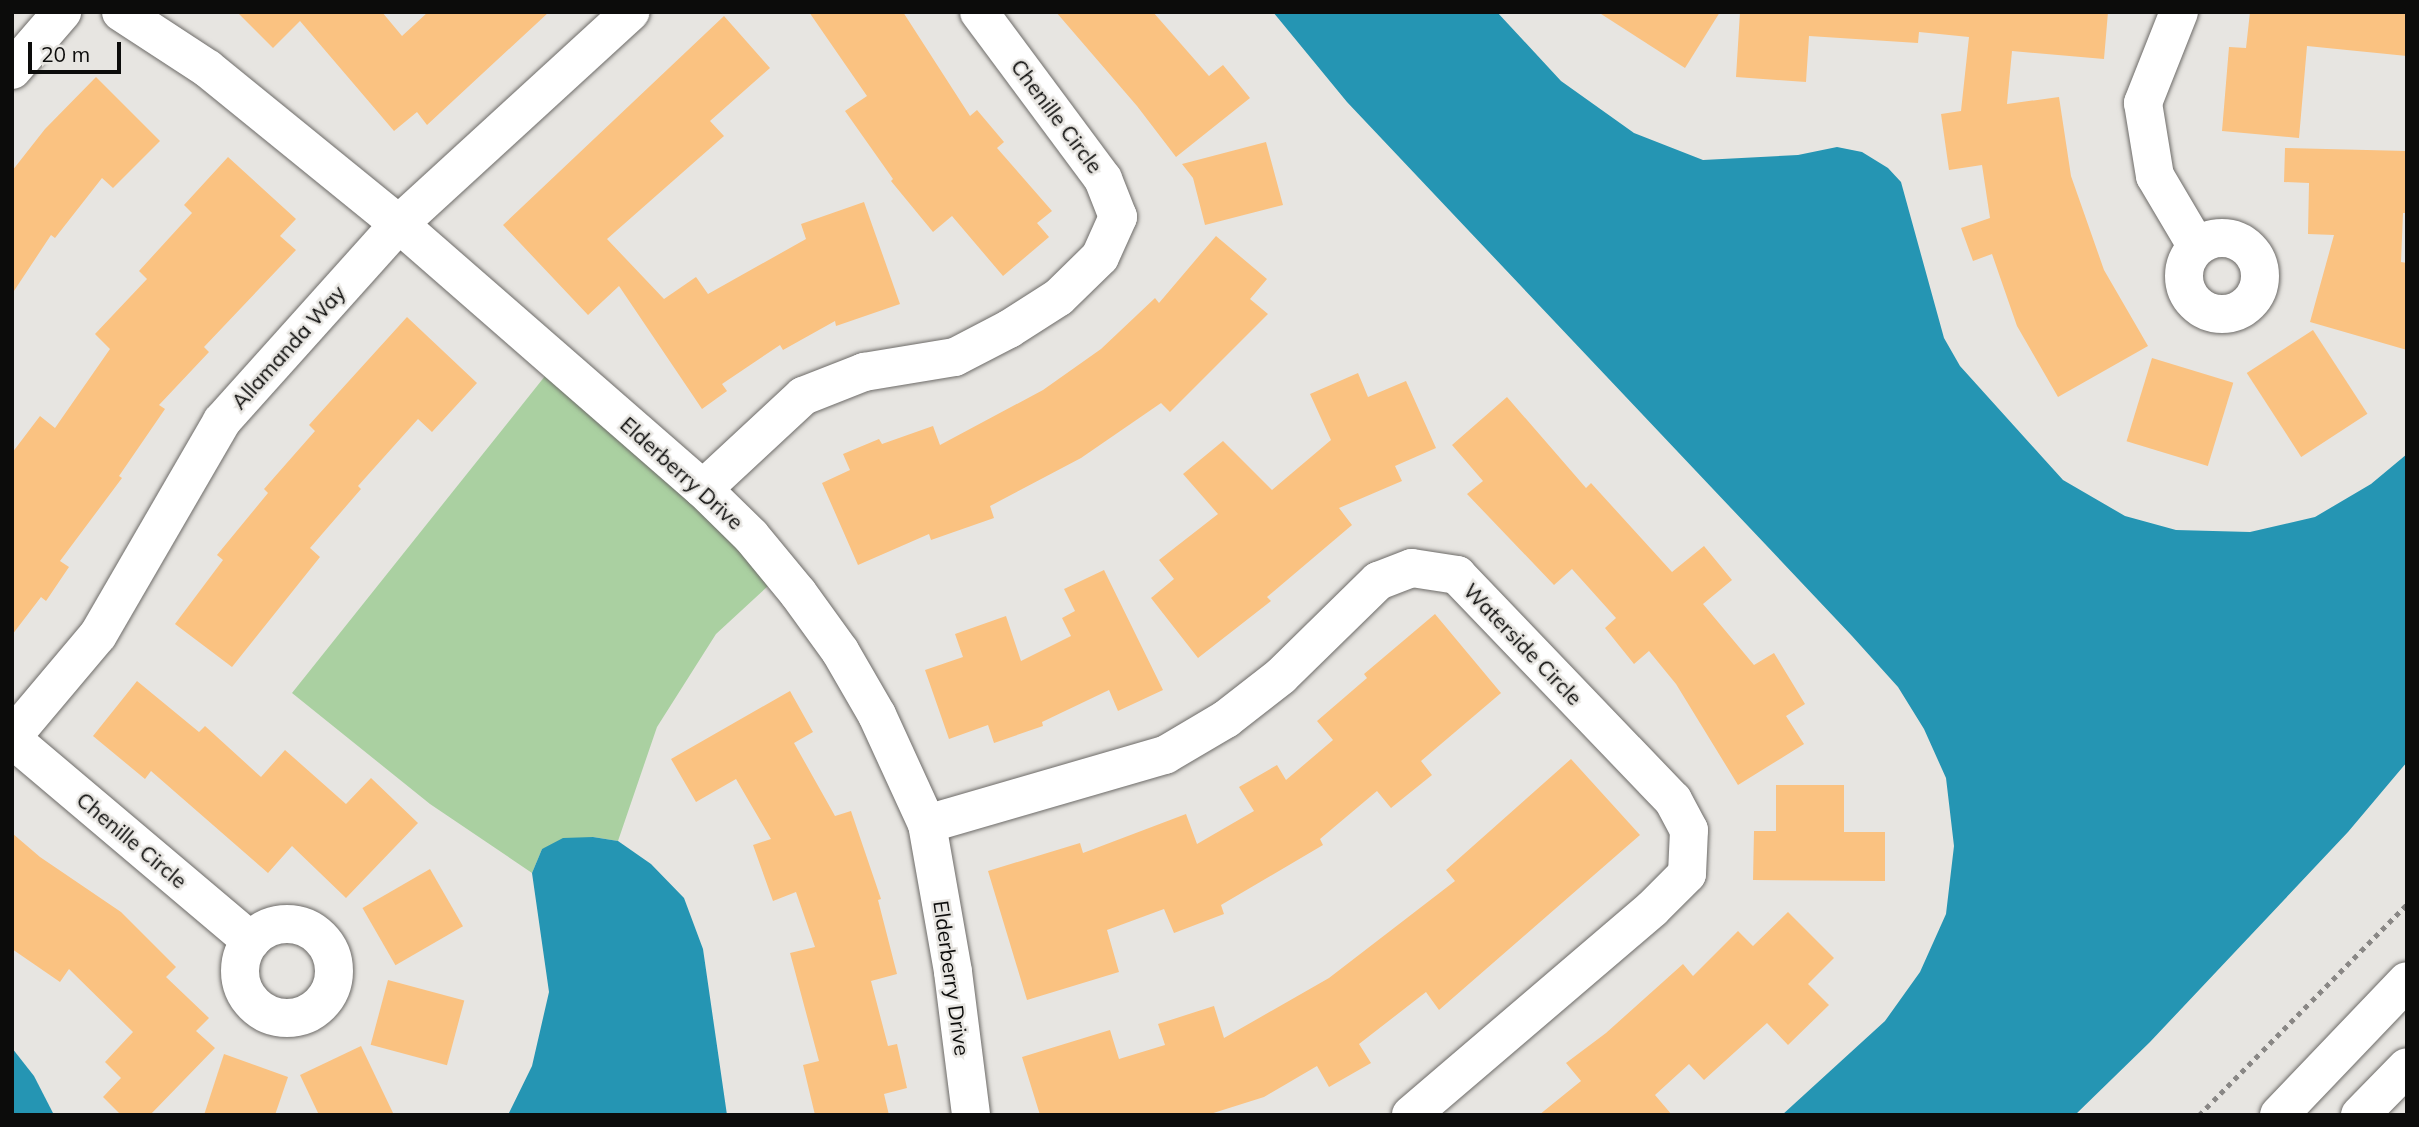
<!DOCTYPE html>
<style>
body{margin:0}
#map{position:relative;width:2419px;height:1127px;overflow:hidden;background:#e7e5e1;font-family:Mulish,sans-serif}
div>[style]{position:absolute}
.green>*{inset:0;background:#aad0a1}
.water>*{inset:0;background:#2595b3}
.building>*{inset:0;background:#fac281;transform-origin:0 0}
.path>*{height:4.5px;margin-top:-2.25px;transform-origin:0;background:repeating-linear-gradient(90deg,#898785 0 5px,transparent 0 10px)}
.roads{filter:drop-shadow(0 0 2px #6d6b68) drop-shadow(0 0 2px #6d6b68)}
.minor>*{height:38px;margin:-19px;padding:0 19px;transform-origin:19px;border-radius:19px;background:#fff}
.minor>.ring{margin:-19px;padding:0;box-sizing:content-box;background:none;border:38px solid #fff;border-radius:50%}
.major>*{height:38px;margin:-19px;padding:0 19px;transform-origin:19px;border-radius:19px;background:#fff}
span{translate:-50% -50%;white-space:nowrap;text-align:center;line-height:1.15;-webkit-text-stroke:5px #e7e5e1;paint-order:stroke}
.street-label{font-size:21px;color:#0c0c0b}
.frame{position:absolute;inset:0;border:14px solid #0c0c0b;pointer-events:none}
.scale{position:absolute;left:28px;top:42px;width:93px;height:32px;box-sizing:border-box;border:4px solid #0c0c0b;border-top:0;padding-left:9px;font-size:21px;line-height:24px;white-space:nowrap;color:#0c0c0b;-webkit-text-stroke:5px #e7e5e1;paint-order:stroke}
</style>
<div id="map">
<div class="green">
<i style="clip-path:polygon(557px 361px,782px 573px,716px 634px,657px 727px,618px 841px,593px 837px,542px 849px,532px 873px,430px 804px,292px 693px)"></i>
</div>
<div class="water">
<i style="clip-path:polygon(1273px 12px,1497px 12px,1561px 81px,1634px 133px,1703px 160px,1798px 155px,1837px 147px,1862px 152px,1888px 168px,1901px 182px,1944px 338px,1960px 366px,2063px 480px,2125px 516px,2176px 530px,2250px 532px,2315px 517px,2371px 484px,2407px 454px,2407px 762px,2348px 832px,2150px 1042px,2075px 1115px,1782px 1115px,1885px 1021px,1920px 972px,1946px 914px,1954px 846px,1946px 778px,1924px 729px,1898px 687px,1852px 636px,1347px 102px)"></i>
<i style="clip-path:polygon(593px 837px,618px 841px,651px 864px,684px 898px,703px 949px,727px 1115px,508px 1115px,532px 1066px,549px 992px,532px 873px,542px 849px,563px 838px)"></i>
<i style="clip-path:polygon(12px 1048px,34px 1076px,54px 1115px,12px 1115px)"></i>
</div>
<div class="building">
<i style="clip-path:polygon(237px 12px,382px 12px,402px 36px,428px 12px,549px 12px,427px 125px,417px 112px,394px 131px,300px 21px,273px 48px)"></i>
<i style="clip-path:polygon(809px 12px,903px 12px,970px 116px,977px 110px,1004px 142px,997px 148px,1052px 211px,1037px 223px,1049px 237px,1003px 276px,952px 216px,933px 232px,891px 181px,893px 179px,845px 111px,867px 96px)"></i>
<i style="clip-path:polygon(1056px 12px,1153px 12px,1209px 76px,1223px 65px,1250px 98px,1176px 157px,1137px 106px)"></i>
<i style="clip-path:polygon(1598px 12px,1720px 12px,1685px 68px)"></i>
<i style="clip-path:polygon(1740px 12px,2108px 12px,2104px 59px,2012px 51px,2007px 104px,2059px 97px,2071px 176px,2104px 270px,2148px 346px,2058px 397px,2017px 326px,1992px 254px,1973px 261px,1961px 228px,1990px 218px,1982px 165px,1949px 170px,1941px 114px,1961px 111px,1969px 37px,1919px 32px,1918px 43px,1809px 36px,1806px 82px,1736px 77px)"></i>
<i style="clip-path:polygon(2250px 12px,2407px 12px,2407px 56px,2307px 46px,2299px 138px,2222px 131px,2229px 47px,2246px 48px)"></i>
<i style="clip-path:polygon(724px 16px,770px 68px,710px 121px,724px 136px,607px 239px,664px 299px,696px 277px,708px 294px,806px 239px,801px 224px,864px 202px,900px 304px,836px 326px,835px 321px,783px 350px,780px 345px,722px 384px,727px 391px,702px 409px,619px 286px,588px 315px,503px 225px)"></i>
<i style="clip-path:polygon(96px 77px,160px 141px,113px 188px,102px 178px,55px 238px,51px 235px,12px 294px,12px 171px,45px 129px)"></i>
<i style="clip-path:polygon(1266px 142px,1283px 205px,1205px 225px,1193px 178px,1182px 164px)"></i>
<i style="clip-path:polygon(2285px 148px,2407px 151px,2407px 213px,2403px 213px,2401px 262px,2407px 263px,2407px 350px,2310px 322px,2334px 235px,2308px 234px,2309px 183px,2284px 182px)"></i>
<i style="clip-path:polygon(228px 157px,296px 219px,280px 236px,296px 250px,204px 347px,209px 352px,159px 405px,165px 409px,119px 476px,122px 478px,60px 561px,69px 567px,46px 601px,41px 597px,12px 635px,12px 453px,40px 416px,55px 428px,110px 349px,95px 334px,147px 279px,139px 271px,192px 213px,184px 205px)"></i>
<i style="clip-path:polygon(1216px 236px,1267px 279px,1250px 299px,1268px 314px,1170px 412px,1161px 403px,1081px 458px,990px 506px,994px 518px,931px 540px,929px 534px,858px 565px,822px 483px,850px 470px,843px 454px,879px 439px,882px 444px,933px 426px,940px 445px,1043px 390px,1101px 349px,1155px 298px,1159px 303px)"></i>
<i style="clip-path:polygon(407px 317px,477px 383px,432px 432px,418px 419px,358px 486px,361px 489px,310px 548px,320px 557px,232px 667px,175px 624px,223px 560px,217px 555px,268px 493px,264px 489px,315px 431px,309px 425px)"></i>
<i style="left:2313px;top:330px;width:100px;height:79px;rotate:57deg"></i>
<i style="left:2152px;top:358px;width:85px;height:87px;rotate:17deg"></i>
<i style="clip-path:polygon(1358px 373px,1368px 397px,1406px 381px,1436px 448px,1395px 466px,1402px 481px,1339px 508px,1352px 525px,1267px 597px,1271px 601px,1198px 658px,1151px 598px,1174px 579px,1159px 560px,1218px 514px,1183px 474px,1223px 441px,1272px 490px,1331px 440px,1310px 394px)"></i>
<i style="clip-path:polygon(1507px 397px,1586px 488px,1591px 483px,1672px 572px,1704px 546px,1732px 580px,1703px 604px,1754px 665px,1774px 653px,1805px 704px,1786px 716px,1804px 744px,1738px 785px,1676px 684px,1649px 651px,1634px 664px,1605px 628px,1616px 618px,1572px 569px,1554px 585px,1467px 494px,1483px 481px,1452px 445px)"></i>
<i style="clip-path:polygon(1104px 570px,1163px 690px,1118px 711px,1109px 690px,1042px 722px,1043px 726px,994px 743px,988px 725px,949px 739px,925px 670px,963px 657px,955px 634px,1006px 616px,1021px 661px,1071px 636px,1062px 618px,1075px 611px,1064px 589px)"></i>
<i style="clip-path:polygon(1435px 614px,1501px 693px,1421px 761px,1432px 775px,1391px 808px,1377px 791px,1320px 839px,1323px 845px,1221px 905px,1224px 914px,1174px 933px,1164px 909px,1107px 930px,1119px 972px,1027px 1000px,988px 871px,1080px 843px,1083px 853px,1186px 814px,1197px 844px,1254px 811px,1239px 787px,1277px 765px,1286px 780px,1333px 740px,1317px 721px,1367px 678px,1364px 674px)"></i>
<i style="clip-path:polygon(137px 681px,199px 732px,205px 726px,261px 777px,285px 750px,346px 804px,371px 778px,418px 823px,346px 898px,292px 846px,268px 873px,151px 771px,145px 779px,93px 736px)"></i>
<i style="clip-path:polygon(790px 691px,813px 732px,794px 743px,835px 816px,851px 811px,881px 899px,878px 900px,897px 974px,871px 981px,888px 1046px,897px 1044px,907px 1088px,884px 1094px,889px 1115px,815px 1115px,803px 1065px,819px 1061px,790px 953px,815px 947px,796px 892px,773px 901px,753px 845px,771px 839px,736px 779px,696px 802px,671px 759px)"></i>
<i style="clip-path:polygon(1571px 759px,1640px 835px,1439px 1010px,1426px 992px,1359px 1044px,1371px 1063px,1329px 1087px,1317px 1066px,1264px 1097px,1207px 1115px,1040px 1115px,1022px 1057px,1110px 1030px,1119px 1059px,1165px 1045px,1158px 1024px,1214px 1006px,1224px 1038px,1329px 978px,1455px 881px,1446px 870px)"></i>
<i style="clip-path:polygon(1776px 785px,1844px 785px,1844px 832px,1885px 832px,1885px 881px,1753px 880px,1754px 831px,1776px 831px)"></i>
<i style="clip-path:polygon(12px 833px,40px 857px,121px 912px,176px 967px,166px 977px,209px 1018px,196px 1031px,215px 1048px,150px 1115px,121px 1115px,103px 1097px,121px 1078px,105px 1062px,133px 1032px,69px 969px,60px 982px,12px 949px)"></i>
<i style="left:430px;top:869px;width:66px;height:78px;rotate:60deg"></i>
<i style="clip-path:polygon(1788px 912px,1834px 958px,1808px 984px,1829px 1005px,1788px 1045px,1767px 1023px,1704px 1080px,1689px 1064px,1655px 1095px,1672px 1115px,1539px 1115px,1581px 1081px,1566px 1063px,1606px 1033px,1683px 964px,1693px 976px,1738px 931px,1753px 946px)"></i>
<i style="left:388px;top:980px;width:79px;height:67px;rotate:15deg"></i>
<i style="clip-path:polygon(361px 1046px,394px 1115px,319px 1115px,300px 1075px)"></i>
<i style="clip-path:polygon(224px 1054px,288px 1077px,275px 1115px,204px 1115px)"></i>
</div>
<div class="path">
<i style="left:2199px;top:1115px;width:296px;rotate:-45.4deg"></i>
</div>
<div class="roads">
<div class="minor">
<i style="left:121px;top:12px;width:104px;rotate:33.2deg"></i>
<i style="left:208px;top:69px;width:246px;rotate:39.1deg"></i>
<i style="left:399px;top:224px;width:403px;rotate:41.1deg"></i>
<i style="left:703px;top:489px;width:67px;rotate:44.4deg"></i>
<i style="left:751px;top:536px;width:74px;rotate:50.5deg"></i>
<i style="left:798px;top:593px;width:72px;rotate:54.1deg"></i>
<i style="left:840px;top:651px;width:74px;rotate:60deg"></i>
<i style="left:877px;top:715px;width:120px;rotate:65.4deg"></i>
<i style="left:927px;top:824px;width:150px;rotate:80deg"></i>
<i style="left:953px;top:972px;width:144px;rotate:82.8deg"></i>
<i style="left:2179px;top:12px;width:98px;rotate:111.6deg"></i>
<i style="left:2143px;top:103px;width:74px;rotate:80.7deg"></i>
<i style="left:2155px;top:176px;width:82px;rotate:59.4deg"></i>
<i style="left:12px;top:70px;width:77px;rotate:-49.2deg"></i>
<i class="ring" style="left:2184px;top:238px;width:38px;height:38px"></i>
<i style="left:703px;top:489px;width:137px;rotate:-42.9deg"></i>
<i style="left:803px;top:396px;width:66px;rotate:-21.5deg"></i>
<i style="left:864px;top:372px;width:92px;rotate:-9.4deg"></i>
<i style="left:955px;top:357px;width:61px;rotate:-27.4deg"></i>
<i style="left:1009px;top:329px;width:59px;rotate:-32.6deg"></i>
<i style="left:1059px;top:297px;width:57px;rotate:-44.3deg"></i>
<i style="left:1100px;top:257px;width:44px;rotate:-65.8deg"></i>
<i style="left:1118px;top:217px;width:41px;rotate:-111.5deg"></i>
<i style="left:1103px;top:179px;width:208px;rotate:-126.6deg"></i>
<i style="left:12px;top:737px;width:133px;rotate:-49.9deg"></i>
<i style="left:98px;top:635px;width:247px;rotate:-59.9deg"></i>
<i style="left:222px;top:421px;width:265px;rotate:-48.1deg"></i>
<i style="left:399px;top:224px;width:314px;rotate:-42.5deg"></i>
<i style="left:12px;top:739px;width:313px;rotate:40.2deg"></i>
<i style="left:927px;top:824px;width:248px;rotate:-16.2deg"></i>
<i style="left:1165px;top:755px;width:71px;rotate:-30.5deg"></i>
<i style="left:1226px;top:719px;width:70px;rotate:-38deg"></i>
<i style="left:1281px;top:676px;width:136px;rotate:-44.4deg"></i>
<i style="left:1378px;top:581px;width:36px;rotate:-21deg"></i>
<i style="left:1412px;top:568px;width:46px;rotate:8.8deg"></i>
<i style="left:1457px;top:575px;width:312px;rotate:46.2deg"></i>
<i style="left:1673px;top:800px;width:34px;rotate:62deg"></i>
<i style="left:1689px;top:830px;width:44px;rotate:92.6deg"></i>
<i style="left:1687px;top:874px;width:49px;rotate:135deg"></i>
<i style="left:1652px;top:909px;width:317px;rotate:139.5deg"></i>
<i class="ring" style="left:240px;top:924px;width:56px;height:56px"></i>
</div>
<div class="major">
<i style="left:2279px;top:1115px;width:185px;rotate:-46.3deg"></i>
<i style="left:2360px;top:1115px;width:67px;rotate:-45.6deg"></i>
</div>
</div>
<div class="street-label">
<span style="left:1057px;top:116px;rotate:53deg">Chenille Circle</span>
<span style="left:288px;top:347px;rotate:-48deg">Allamanda Way</span>
<span style="left:682px;top:473px;rotate:42deg">Elderberry Drive</span>
<span style="left:1523px;top:644px;rotate:46deg">Waterside Circle</span>
<span style="left:132px;top:840px;rotate:40deg">Chenille Circle</span>
<span style="left:952px;top:978px;rotate:82deg">Elderberry Drive</span>
</div>
<div class="frame"></div>
<div class="scale">20 m</div>
</div>
